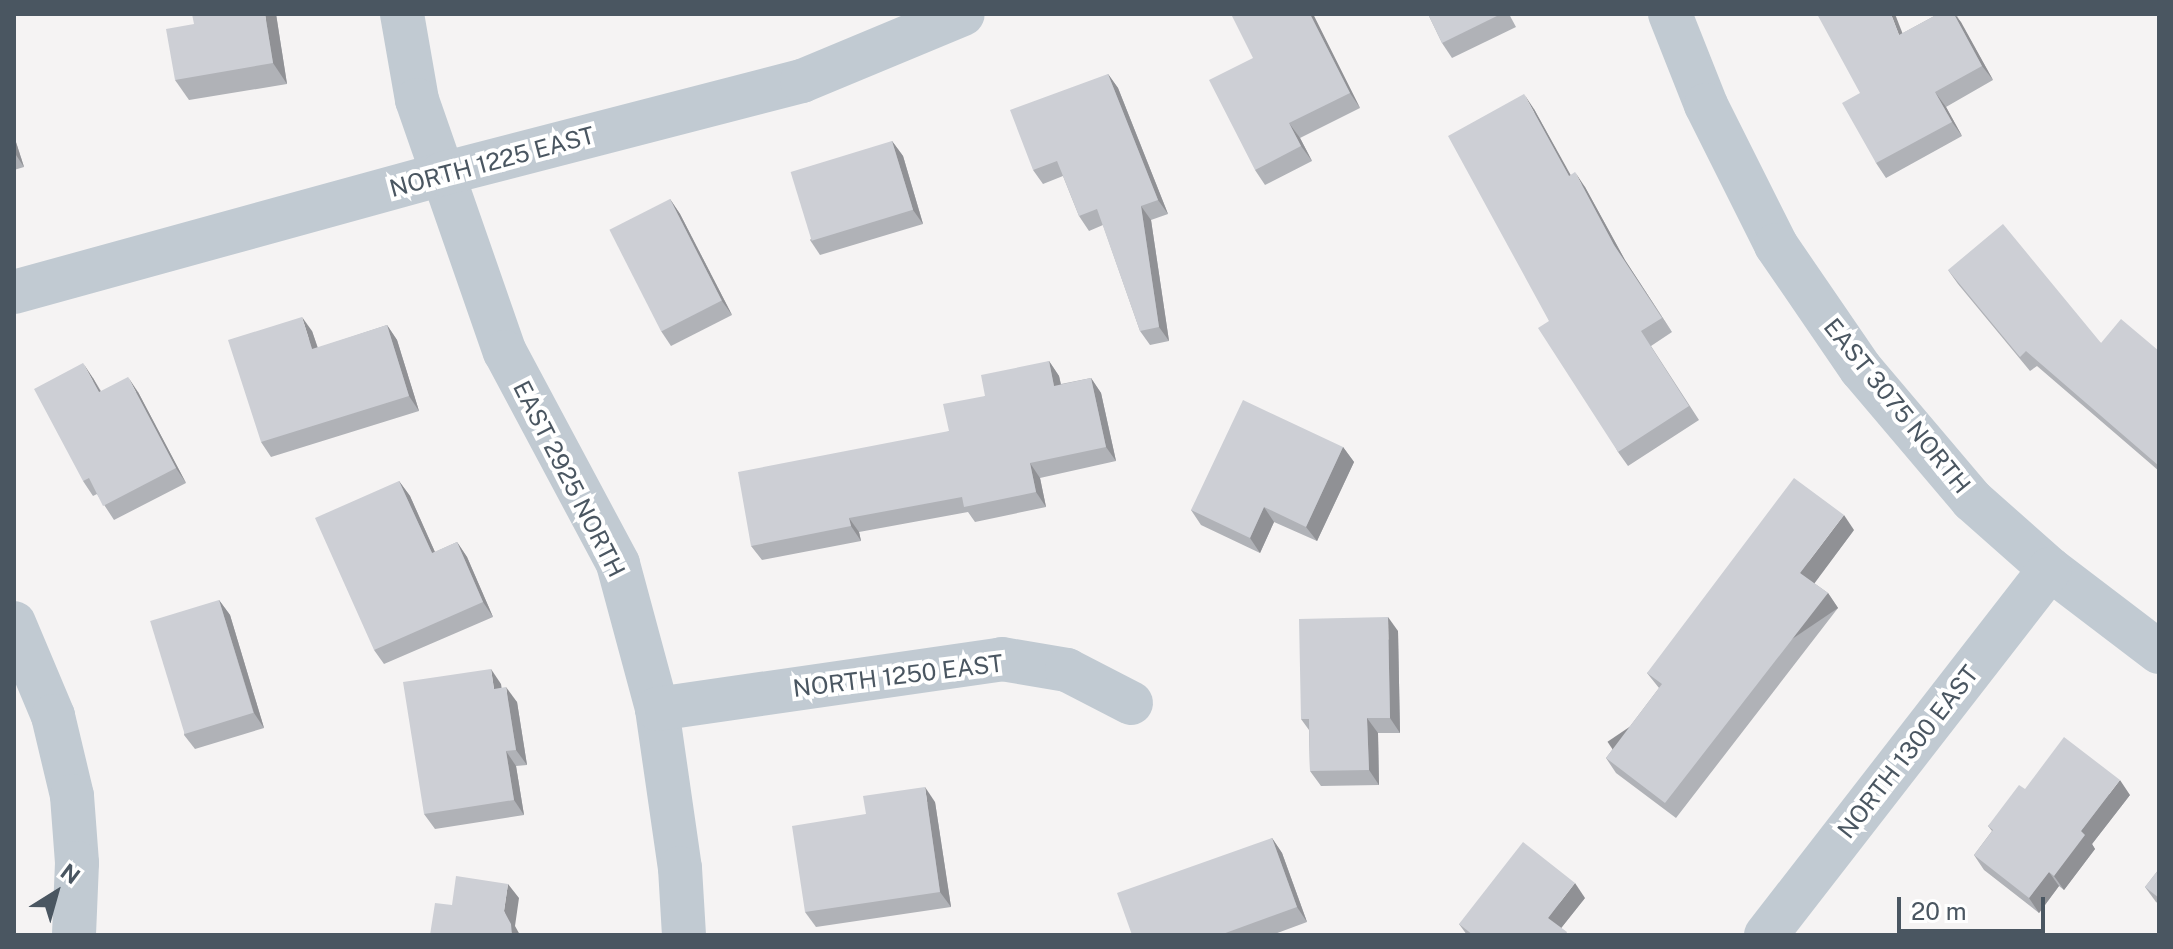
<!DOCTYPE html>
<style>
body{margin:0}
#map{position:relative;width:2173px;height:949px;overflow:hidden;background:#f5f3f3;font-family:"Public Sans",sans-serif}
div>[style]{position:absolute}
.minor>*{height:44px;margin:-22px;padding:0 22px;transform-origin:22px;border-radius:22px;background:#c1cad2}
.wall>*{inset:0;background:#b0b2b7}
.shaded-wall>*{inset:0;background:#909195;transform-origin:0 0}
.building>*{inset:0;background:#cdcfd5;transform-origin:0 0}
span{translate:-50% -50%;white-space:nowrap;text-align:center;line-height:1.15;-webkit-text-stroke:8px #fff;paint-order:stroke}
.street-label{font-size:24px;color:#4a5661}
.frame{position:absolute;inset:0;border:16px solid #4a5661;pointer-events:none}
.north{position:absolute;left:16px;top:853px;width:80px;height:80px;-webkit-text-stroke:6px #fff;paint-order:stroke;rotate:37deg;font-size:22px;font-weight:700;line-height:32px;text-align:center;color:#4a5661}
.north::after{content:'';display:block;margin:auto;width:28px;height:36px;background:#4a5661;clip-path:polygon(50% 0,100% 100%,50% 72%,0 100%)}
.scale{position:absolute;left:1897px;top:897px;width:148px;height:36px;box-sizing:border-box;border:4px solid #4a5661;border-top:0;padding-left:10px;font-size:24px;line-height:28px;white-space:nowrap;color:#4a5661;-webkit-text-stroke:6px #fff;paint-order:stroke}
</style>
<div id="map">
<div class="minor">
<i style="left:402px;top:14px;width:87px;rotate:80.1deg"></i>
<i style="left:417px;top:100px;width:267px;rotate:70.8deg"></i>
<i style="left:505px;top:352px;width:240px;rotate:61.9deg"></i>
<i style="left:618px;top:564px;width:150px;rotate:74.9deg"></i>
<i style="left:657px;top:709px;width:161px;rotate:81.8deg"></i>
<i style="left:680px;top:868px;width:67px;rotate:86.6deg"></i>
<i style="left:1670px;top:14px;width:98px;rotate:68.4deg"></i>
<i style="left:1706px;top:105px;width:157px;rotate:63.4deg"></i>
<i style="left:1776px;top:245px;width:150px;rotate:55.6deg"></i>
<i style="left:1861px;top:369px;width:172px;rotate:49.7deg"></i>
<i style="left:1972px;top:500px;width:104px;rotate:41.5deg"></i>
<i style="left:2050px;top:569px;width:137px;rotate:37.3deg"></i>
<i style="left:14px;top:292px;width:444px;rotate:-15.4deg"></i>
<i style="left:442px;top:174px;width:372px;rotate:-14.5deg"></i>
<i style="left:802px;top:81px;width:174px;rotate:-22.6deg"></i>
<i style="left:14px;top:623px;width:101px;rotate:67.2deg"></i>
<i style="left:53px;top:716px;width:82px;rotate:76.6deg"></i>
<i style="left:72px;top:796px;width:67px;rotate:85.7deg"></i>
<i style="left:77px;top:863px;width:72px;rotate:92.4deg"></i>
<i style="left:657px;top:709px;width:349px;rotate:-8.2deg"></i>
<i style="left:1002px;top:659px;width:66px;rotate:9.6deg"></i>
<i style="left:1067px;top:670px;width:72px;rotate:27.3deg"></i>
<i style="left:1766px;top:935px;width:463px;rotate:-52.2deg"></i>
</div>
<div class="wall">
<i style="clip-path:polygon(276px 14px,287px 84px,189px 100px,175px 80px)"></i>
<i style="clip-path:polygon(1313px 14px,1360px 108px,1300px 138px,1312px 161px,1265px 185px,1255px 170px,1253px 58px)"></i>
<i style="clip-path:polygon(1428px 14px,1509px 14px,1516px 27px,1452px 58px,1442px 43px)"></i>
<i style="clip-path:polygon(1938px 14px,1956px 14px,1993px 80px,1946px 107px,1962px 136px,1886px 178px,1876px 163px,1860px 93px,1903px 33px)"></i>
<i style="clip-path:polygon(1108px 74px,1118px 88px,1168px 214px,1151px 220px,1169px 341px,1150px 345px,1140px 331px,1103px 225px,1089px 231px,1079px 216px,1063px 176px,1043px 184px,1033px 170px)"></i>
<i style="clip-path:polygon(1534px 109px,1570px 175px,1585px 187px,1625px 260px,1672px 332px,1651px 346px,1699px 420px,1628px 466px,1618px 452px,1549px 321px)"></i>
<i style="clip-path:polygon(14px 136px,24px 167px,14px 170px)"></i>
<i style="clip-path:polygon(892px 141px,903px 156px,923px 224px,820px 255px,810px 240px)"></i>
<i style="clip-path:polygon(670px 199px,680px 214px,732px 315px,671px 346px,661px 331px)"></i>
<i style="clip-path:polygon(1948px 270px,2101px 343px,2159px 351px,2159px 471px,2037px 366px,2030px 371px,1958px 284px)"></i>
<i style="clip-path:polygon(387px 325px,397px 340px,419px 411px,271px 457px,261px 442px,312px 331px,318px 348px)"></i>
<i style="clip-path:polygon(1049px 361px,1059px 376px,1061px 384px,1091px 378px,1101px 393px,1116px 461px,1040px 478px,1046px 507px,975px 522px,968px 512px,859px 532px,861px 541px,762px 560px,751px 546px,949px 431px,985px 396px)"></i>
<i style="clip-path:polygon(93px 378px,101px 391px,138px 392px,186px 483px,114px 520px,97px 494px,93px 496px,83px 481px)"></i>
<i style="clip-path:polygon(1343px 447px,1354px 462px,1317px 541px,1274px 522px,1260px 553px,1201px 525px,1191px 510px)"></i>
<i style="clip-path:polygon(399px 481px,410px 496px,435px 552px,457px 542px,467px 557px,493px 617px,384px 664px,374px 650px)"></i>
<i style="clip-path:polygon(1854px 530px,1814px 583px,1828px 593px,1838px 608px,1676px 818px,1616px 773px,1606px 758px,1659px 688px,1647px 673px)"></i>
<i style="clip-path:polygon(219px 600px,230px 615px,264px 728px,195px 749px,184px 735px)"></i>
<i style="clip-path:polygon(1398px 631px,1400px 733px,1378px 733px,1379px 785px,1321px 786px,1310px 771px,1309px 730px,1301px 719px)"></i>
<i style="clip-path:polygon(501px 684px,501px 688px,517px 702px,527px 765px,516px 766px,524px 815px,435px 829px,424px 814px)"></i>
<i style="clip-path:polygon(2025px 789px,2130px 795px,2092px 844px,2095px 849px,2064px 890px,2059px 886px,2039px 913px,1984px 870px,1974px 855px,1992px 831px,1988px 826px)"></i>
<i style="clip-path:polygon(935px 802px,951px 907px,816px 927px,805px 912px,866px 814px)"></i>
<i style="clip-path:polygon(1272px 838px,1282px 853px,1307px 922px,1272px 935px,1132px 935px)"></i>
<i style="clip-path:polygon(2159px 869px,2159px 904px,2156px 902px,2145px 887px)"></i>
<i style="clip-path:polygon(1585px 898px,1561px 928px,1569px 935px,1467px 935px,1459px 924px)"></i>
</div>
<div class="shaded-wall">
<i style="clip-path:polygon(265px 14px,276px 14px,287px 84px,273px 63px)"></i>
<i style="clip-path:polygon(1310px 14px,1313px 14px,1360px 108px,1350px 93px)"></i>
<i style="clip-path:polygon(1891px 14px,1895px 14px,1909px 50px,1899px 35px)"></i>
<i style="clip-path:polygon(1954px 14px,1961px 22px,1993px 80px,1982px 66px)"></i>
<i style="clip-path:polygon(1108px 74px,1118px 88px,1168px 214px,1158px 200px)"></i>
<i style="clip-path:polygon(1935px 92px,1946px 107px,1962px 136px,1952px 122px)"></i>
<i style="clip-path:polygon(1524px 94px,1534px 109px,1579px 190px,1569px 176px)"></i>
<i style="clip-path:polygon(1289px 123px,1300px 138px,1312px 161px,1301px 146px)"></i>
<i style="clip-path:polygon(14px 136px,24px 167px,14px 152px)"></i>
<i style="clip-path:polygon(892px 141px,903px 156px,923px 224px,913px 210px)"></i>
<i style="clip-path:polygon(1575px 172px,1585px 187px,1625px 260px,1672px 332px,1614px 245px)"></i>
<i style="clip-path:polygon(670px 199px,680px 214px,732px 315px,722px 301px)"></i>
<i style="clip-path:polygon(1141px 206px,1151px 220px,1169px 341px,1159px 327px)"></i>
<i style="clip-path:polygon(302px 317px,312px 331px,323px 364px,312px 349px)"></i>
<i style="clip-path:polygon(387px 325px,397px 340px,419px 411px,409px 396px)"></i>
<i style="clip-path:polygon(1049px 361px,1059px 376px,1064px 400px,1054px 386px)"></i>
<i style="clip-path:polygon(83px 363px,93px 378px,109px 407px,99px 392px)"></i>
<i style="clip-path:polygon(128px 377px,138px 392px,186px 483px,176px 468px)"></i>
<i style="clip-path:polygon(1091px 378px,1101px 393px,1116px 461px,1106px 447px)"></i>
<i style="clip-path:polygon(1343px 447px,1354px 462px,1317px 541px,1306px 527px)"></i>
<i style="clip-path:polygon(1030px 463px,1040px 478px,1046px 507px,1036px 492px)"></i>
<i style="clip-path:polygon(399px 481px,410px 496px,442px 568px,432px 553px)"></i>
<i style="clip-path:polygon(1264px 507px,1274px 522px,1260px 553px,1250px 538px)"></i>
<i style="clip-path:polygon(1844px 515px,1854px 530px,1811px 588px,1800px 573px)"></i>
<i style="clip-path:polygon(849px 518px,859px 532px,861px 541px,851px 526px)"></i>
<i style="clip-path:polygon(457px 542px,467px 557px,493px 617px,483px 602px)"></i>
<i style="left:1828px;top:593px;width:18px;height:266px;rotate:56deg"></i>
<i style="clip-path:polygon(219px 600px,230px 615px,264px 728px,254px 713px)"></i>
<i style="clip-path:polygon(1388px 617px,1398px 631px,1400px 733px,1390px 718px)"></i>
<i style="clip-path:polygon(491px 669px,501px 684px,504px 703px,494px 689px)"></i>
<i style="clip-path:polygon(506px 687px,517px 702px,527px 765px,516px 750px)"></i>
<i style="clip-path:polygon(1367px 718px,1378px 733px,1379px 785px,1369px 770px)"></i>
<i style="clip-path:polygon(506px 751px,516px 766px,524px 815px,514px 800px)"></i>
<i style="clip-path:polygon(2120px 780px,2130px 795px,2092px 844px,2095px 849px,2064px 890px,2054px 876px,2081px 831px)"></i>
<i style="clip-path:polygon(925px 787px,935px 802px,951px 907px,940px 892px)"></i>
<i style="clip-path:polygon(1272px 838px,1282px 853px,1307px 922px,1297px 907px)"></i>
<i style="clip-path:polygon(2049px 872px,2059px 886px,2039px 913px,2029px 898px)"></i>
<i style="clip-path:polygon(1575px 883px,1585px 898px,1558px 932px,1548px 918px)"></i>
<i style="clip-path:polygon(508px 884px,519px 898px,515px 926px,520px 935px,512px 935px,504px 911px)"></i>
</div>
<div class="building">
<i style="clip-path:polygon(192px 14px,265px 14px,273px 63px,175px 80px,166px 29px,194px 24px)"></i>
<i style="clip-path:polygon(1231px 14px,1310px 14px,1350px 93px,1289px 123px,1301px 146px,1255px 170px,1209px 80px,1253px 58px)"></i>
<i style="clip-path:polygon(1428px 14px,1501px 14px,1442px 43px)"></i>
<i style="clip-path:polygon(1817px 14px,1891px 14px,1899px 35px,1938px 14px,1954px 14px,1982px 66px,1935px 92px,1952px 122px,1876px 163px,1842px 103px,1860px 93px)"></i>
<i style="clip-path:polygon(1108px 74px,1158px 200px,1141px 206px,1159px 327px,1140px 331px,1097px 209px,1079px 216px,1057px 161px,1033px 170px,1010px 110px)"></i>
<i style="clip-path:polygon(1524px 94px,1569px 176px,1575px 172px,1614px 245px,1662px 318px,1641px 331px,1689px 406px,1618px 452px,1538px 328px,1549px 321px,1448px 136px)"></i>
<i style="left:892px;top:141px;width:72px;height:106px;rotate:73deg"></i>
<i style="left:670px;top:199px;width:114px;height:68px;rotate:63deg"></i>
<i style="clip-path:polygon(2003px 224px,2101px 343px,2121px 319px,2159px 351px,2159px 466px,2026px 351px,2020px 357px,1948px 270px)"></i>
<i style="clip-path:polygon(302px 317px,312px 349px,387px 325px,409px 396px,261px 442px,228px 340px)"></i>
<i style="clip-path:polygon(1049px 361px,1054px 386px,1091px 378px,1106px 447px,1030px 463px,1036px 492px,964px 507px,962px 497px,849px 518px,851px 526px,751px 546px,738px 472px,949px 431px,943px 404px,985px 396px,981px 375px)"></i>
<i style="clip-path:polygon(83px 363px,99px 392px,128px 377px,176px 468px,103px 506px,89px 478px,83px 481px,34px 389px)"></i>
<i style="clip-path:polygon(1243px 400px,1343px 447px,1306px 527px,1264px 507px,1250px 538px,1191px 510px)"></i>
<i style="clip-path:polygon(1794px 478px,1844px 515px,1800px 573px,1828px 593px,1665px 803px,1606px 758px,1662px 684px,1647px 673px)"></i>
<i style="clip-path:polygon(399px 481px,432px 553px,457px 542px,483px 602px,374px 650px,315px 518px)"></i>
<i style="left:219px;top:600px;width:118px;height:72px;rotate:73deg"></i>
<i style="clip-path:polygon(1388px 617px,1390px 718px,1367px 718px,1369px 770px,1310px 771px,1309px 719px,1301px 719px,1299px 619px)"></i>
<i style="clip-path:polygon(491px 669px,494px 689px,506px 687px,516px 750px,506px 751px,514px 800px,424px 814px,403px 682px)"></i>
<i style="clip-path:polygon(2064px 737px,2120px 780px,2081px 831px,2085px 835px,2054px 876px,2049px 872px,2029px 898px,1974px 855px,1993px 830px,1988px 826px,2019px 785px,2025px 789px)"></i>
<i style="clip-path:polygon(925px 787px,940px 892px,805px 912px,792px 826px,866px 814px,863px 796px)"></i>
<i style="clip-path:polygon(1272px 838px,1297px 907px,1220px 935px,1132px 935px,1117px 893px)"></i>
<i style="clip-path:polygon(1523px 842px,1575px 883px,1548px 918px,1567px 932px,1565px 935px,1473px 935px,1459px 924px)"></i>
<i style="clip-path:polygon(2159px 869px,2159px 898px,2145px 887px)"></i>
<i style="clip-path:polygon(456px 876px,508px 884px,504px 911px,511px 924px,512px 935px,430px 935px,435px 903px,452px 905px)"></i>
</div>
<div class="street-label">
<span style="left:492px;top:162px;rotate:-15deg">NORTH 1225 EAST</span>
<span style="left:1897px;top:406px;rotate:51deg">EAST 3075 NORTH</span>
<span style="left:569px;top:479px;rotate:63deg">EAST 2925 NORTH</span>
<span style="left:898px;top:676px;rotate:-7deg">NORTH 1250 EAST</span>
<span style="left:1908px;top:752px;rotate:-52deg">NORTH 1300 EAST</span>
</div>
<div class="frame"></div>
<div class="north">N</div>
<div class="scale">20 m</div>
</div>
